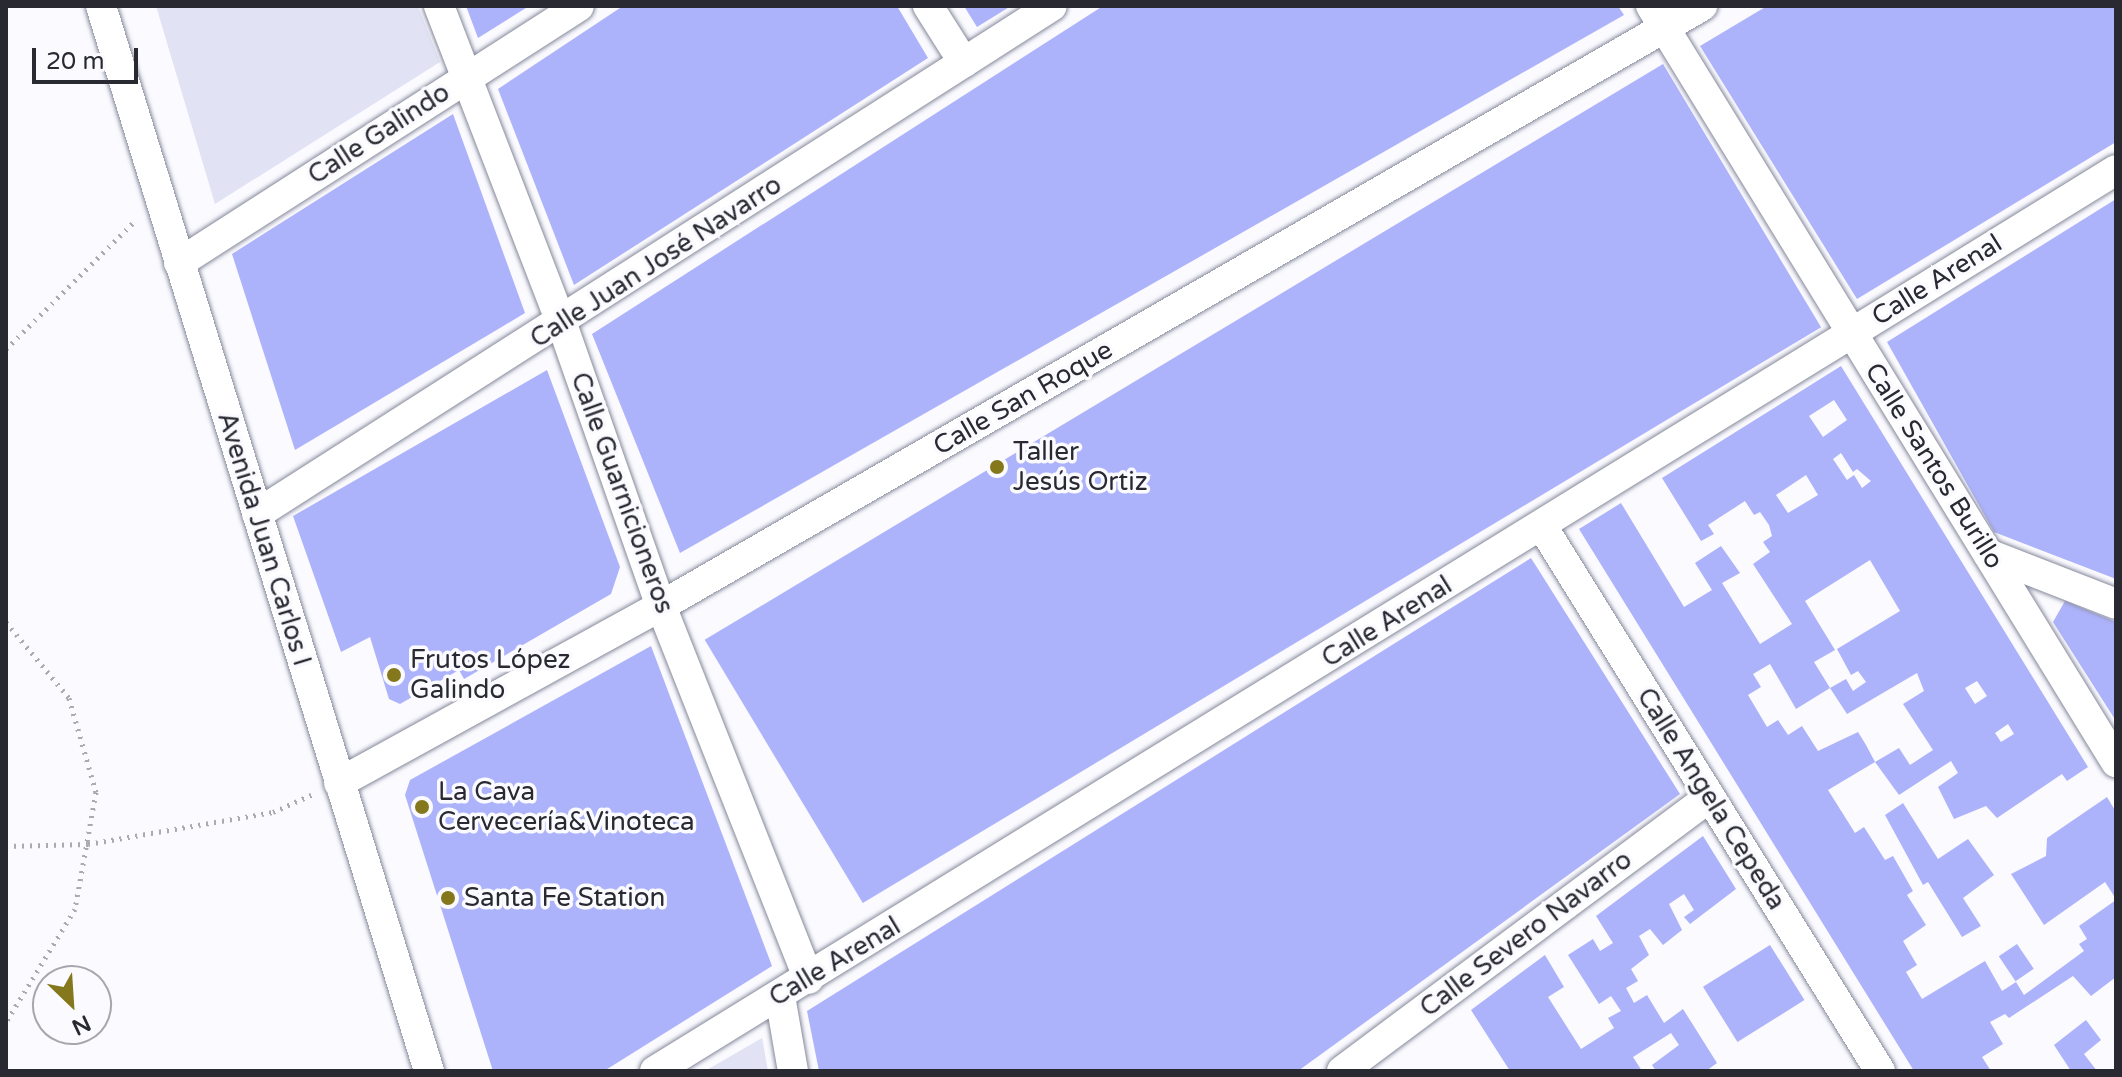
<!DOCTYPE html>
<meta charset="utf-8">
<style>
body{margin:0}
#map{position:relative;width:2122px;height:1077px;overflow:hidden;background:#fafaff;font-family:"Varela Round",sans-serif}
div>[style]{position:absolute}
.green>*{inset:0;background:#e1e3f5}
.building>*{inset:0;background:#adb3fa;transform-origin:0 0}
.path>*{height:5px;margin-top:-2.5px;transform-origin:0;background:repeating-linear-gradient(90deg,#aaaab0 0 2px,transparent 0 8px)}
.roads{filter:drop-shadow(0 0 2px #85889a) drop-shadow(0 0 2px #85889a)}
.street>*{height:30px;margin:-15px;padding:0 15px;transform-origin:15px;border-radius:15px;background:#fff}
.dots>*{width:22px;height:22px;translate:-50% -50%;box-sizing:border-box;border:4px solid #fafaff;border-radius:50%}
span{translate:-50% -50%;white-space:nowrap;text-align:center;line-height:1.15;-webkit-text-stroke:7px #fafaff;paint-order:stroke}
.street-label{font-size:26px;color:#282931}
.poi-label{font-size:26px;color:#282931}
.left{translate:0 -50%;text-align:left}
.frame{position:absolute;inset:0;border:8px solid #282931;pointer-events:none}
.north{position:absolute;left:32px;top:965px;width:80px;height:80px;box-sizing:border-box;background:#fafaff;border:2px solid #a6a6ad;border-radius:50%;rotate:155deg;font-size:22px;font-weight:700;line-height:32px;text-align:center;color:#282931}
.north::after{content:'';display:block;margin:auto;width:28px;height:36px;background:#85771b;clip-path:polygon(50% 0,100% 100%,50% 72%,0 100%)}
.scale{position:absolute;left:32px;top:48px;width:106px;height:36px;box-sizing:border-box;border:4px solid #282931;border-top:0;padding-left:10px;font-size:24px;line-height:28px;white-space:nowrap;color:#282931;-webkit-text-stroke:6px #fafaff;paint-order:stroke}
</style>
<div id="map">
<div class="green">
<i style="clip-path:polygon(156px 6px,418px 6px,440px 62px,215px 204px)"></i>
<i style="clip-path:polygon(762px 1037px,768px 1071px,705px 1071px,762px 1038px)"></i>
</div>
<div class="building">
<i style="clip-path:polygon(466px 6px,529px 6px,478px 38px)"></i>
<i style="clip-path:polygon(623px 6px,897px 6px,928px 58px,574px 285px,498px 89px)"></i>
<i style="clip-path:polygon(964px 6px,1011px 6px,977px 27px)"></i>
<i style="clip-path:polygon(1103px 6px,1618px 6px,1624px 15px,680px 553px,592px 334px)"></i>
<i style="clip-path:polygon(1767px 6px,2116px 6px,2116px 142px,1857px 299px,1700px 46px)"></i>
<i style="left:1663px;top:64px;width:307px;height:1118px;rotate:59deg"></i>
<i style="clip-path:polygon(453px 114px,525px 313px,295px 450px,232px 254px)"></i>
<i style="clip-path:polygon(2116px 199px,2116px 579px,1994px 532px,1887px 342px)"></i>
<i style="clip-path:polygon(evenodd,1841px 366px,2088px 767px,2067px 781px,2062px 774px,1997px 818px,1986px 806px,1954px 819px,1938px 787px,1958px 773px,1951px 761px,1899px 795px,1875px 762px,1899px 748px,1910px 765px,1933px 750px,1903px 704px,1924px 691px,1917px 673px,1847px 714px,1830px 688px,1846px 679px,1853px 691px,1866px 682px,1858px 671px,1851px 675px,1837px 649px,1900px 611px,1870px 560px,1805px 601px,1835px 650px,1814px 662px,1830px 688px,1796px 709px,1770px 664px,1753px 674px,1761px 687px,1748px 695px,1767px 727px,1778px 720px,1788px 735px,1802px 726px,1818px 751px,1858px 732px,1866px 745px,1875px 762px,1828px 790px,1855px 833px,1864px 827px,1885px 860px,1893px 856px,1913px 891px,1907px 895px,1926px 925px,1903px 941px,1917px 965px,1906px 972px,1922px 999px,1985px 961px,2002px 991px,2016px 982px,2024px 995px,2084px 951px,2079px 944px,2087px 939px,2079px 926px,2116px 900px,2116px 977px,2091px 996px,2073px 976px,2009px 1018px,2005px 1014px,1990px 1022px,2003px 1044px,1982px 1057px,1991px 1071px,1914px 1071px,1579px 529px,1621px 503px,1684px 607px,1712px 590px,1695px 563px,1721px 546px,1740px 573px,1722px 583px,1760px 644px,1792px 624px,1753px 564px,1770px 552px,1763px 542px,1772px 536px,1769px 525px,1760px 512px,1754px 515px,1745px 501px,1708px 525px,1714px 534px,1701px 541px,1662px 478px,1841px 366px,1834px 400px,1847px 420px,1823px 437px,1809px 416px,1834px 400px,1841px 366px,1841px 453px,1853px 472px,1857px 469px,1871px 481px,1862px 488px,1854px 475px,1847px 480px,1833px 459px,1841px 453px,1841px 366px,1806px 475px,1818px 495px,1788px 513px,1776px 495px,1806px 475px,1841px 366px,1977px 681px,1987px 696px,1975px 704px,1965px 688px,1977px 681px,1841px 366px,2008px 724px,2014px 734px,2001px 742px,1995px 733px,2008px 724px)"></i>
<i style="clip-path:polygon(547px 370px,620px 567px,611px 594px,464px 679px,459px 670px,400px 704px,389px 699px,370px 637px,341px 652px,293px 516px)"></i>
<i style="clip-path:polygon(1531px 558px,1680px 794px,1298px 1071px,819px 1071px,807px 1011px)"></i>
<i style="clip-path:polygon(2065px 601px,2116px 622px,2116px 721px,2053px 622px)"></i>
<i style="clip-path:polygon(651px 646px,772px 966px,604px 1071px,493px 1071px,405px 795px,410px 780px)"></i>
<i style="clip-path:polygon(2107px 797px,2116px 812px,2116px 899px,2105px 882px,2044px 925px,2011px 874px,2046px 856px,2047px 838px)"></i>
<i style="clip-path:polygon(1903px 803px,1938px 859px,1968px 839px,1994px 875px,1963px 898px,1981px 926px,1962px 937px,1928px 882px,1923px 885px,1885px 815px)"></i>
<i style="clip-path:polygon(1703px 836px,1736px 889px,1690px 924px,1684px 917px,1694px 910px,1684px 894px,1669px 904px,1682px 930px,1663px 945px,1650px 929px,1639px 936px,1649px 955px,1631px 969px,1638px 981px,1626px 988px,1634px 1003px,1647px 995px,1664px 1023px,1683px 1009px,1717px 1063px,1706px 1071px,1656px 1071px,1652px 1065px,1679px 1045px,1671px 1033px,1633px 1057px,1642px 1071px,1510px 1071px,1471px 1010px,1545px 955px,1564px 987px,1548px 997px,1581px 1049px,1614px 1028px,1608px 1018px,1621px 1011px,1611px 996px,1599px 1004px,1568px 955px,1593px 939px,1600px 951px,1613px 943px,1596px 916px)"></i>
<i style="left:2017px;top:944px;width:30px;height:22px;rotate:56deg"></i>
<i style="left:1770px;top:945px;width:65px;height:79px;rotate:58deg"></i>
<i style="clip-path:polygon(2086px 1020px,2101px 1040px,2084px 1054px,2097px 1071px,2071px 1071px,2054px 1045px)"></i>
</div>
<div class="path">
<i style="left:6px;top:349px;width:179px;rotate:-44.8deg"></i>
<i style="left:6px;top:622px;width:99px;rotate:50.3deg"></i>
<i style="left:69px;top:698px;width:98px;rotate:74deg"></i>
<i style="left:96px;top:792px;width:119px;rotate:100.2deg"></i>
<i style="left:75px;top:909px;width:132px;rotate:121.4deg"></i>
<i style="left:6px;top:846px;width:82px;rotate:-1.4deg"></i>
<i style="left:88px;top:844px;width:188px;rotate:-9.8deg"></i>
<i style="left:273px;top:812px;width:42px;rotate:-24.1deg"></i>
</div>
<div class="roads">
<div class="street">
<i style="left:101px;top:6px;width:1114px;rotate:72.88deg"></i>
<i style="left:439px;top:6px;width:341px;rotate:68.9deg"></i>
<i style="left:562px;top:324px;width:299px;rotate:70.7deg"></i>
<i style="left:661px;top:606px;width:401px;rotate:68.4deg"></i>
<i style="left:928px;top:6px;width:67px;rotate:57.7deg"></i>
<i style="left:1651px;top:6px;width:888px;rotate:58.41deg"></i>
<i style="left:179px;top:263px;width:475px;rotate:-32.7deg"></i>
<i style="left:257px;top:514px;width:943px;rotate:-32.58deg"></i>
<i style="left:1542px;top:526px;width:641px;rotate:58.19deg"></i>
<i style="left:1988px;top:554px;width:137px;rotate:21.3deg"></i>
<i style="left:339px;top:783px;width:367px;rotate:-28.8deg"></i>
<i style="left:661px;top:606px;width:1202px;rotate:-29.96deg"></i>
<i style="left:780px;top:996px;width:76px;rotate:80.2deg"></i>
<i style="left:655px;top:1071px;width:1716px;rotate:-31.66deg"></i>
<i style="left:1342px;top:1071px;width:459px;rotate:-36.7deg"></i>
</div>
</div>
<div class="dots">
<i style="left:997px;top:467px;background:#85771b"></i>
<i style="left:394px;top:675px;background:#85771b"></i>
<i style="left:422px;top:807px;background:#85771b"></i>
<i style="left:448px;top:898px;background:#85771b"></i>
</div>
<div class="street-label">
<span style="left:379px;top:134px;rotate:-33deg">Calle Galindo</span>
<span style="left:656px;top:262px;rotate:-33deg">Calle Juan José Navarro</span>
<span style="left:1937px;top:280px;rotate:-32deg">Calle Arenal</span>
<span style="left:1023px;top:398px;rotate:-30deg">Calle San Roque</span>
<span style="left:1934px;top:466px;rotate:58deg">Calle Santos Burillo</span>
<span style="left:622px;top:493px;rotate:70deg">Calle Guarnicioneros</span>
<span style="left:264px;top:539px;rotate:73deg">Avenida Juan Carlos I</span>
<span style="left:1387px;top:622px;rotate:-32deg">Calle Arenal</span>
<span style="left:1711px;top:799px;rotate:58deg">Calle Angela Cepeda</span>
<span style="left:1526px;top:934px;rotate:-37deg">Calle Severo Navarro</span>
<span style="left:835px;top:962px;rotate:-31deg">Calle Arenal</span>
</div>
<div class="poi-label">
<span class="left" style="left:1013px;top:467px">Taller<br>Jesús Ortiz</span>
<span class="left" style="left:410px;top:675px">Frutos López<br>Galindo</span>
<span class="left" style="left:438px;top:807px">La Cava<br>Cervecería&amp;Vinoteca</span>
<span class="left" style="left:464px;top:898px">Santa Fe Station</span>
</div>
<div class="frame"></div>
<div class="north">N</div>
<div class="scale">20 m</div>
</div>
